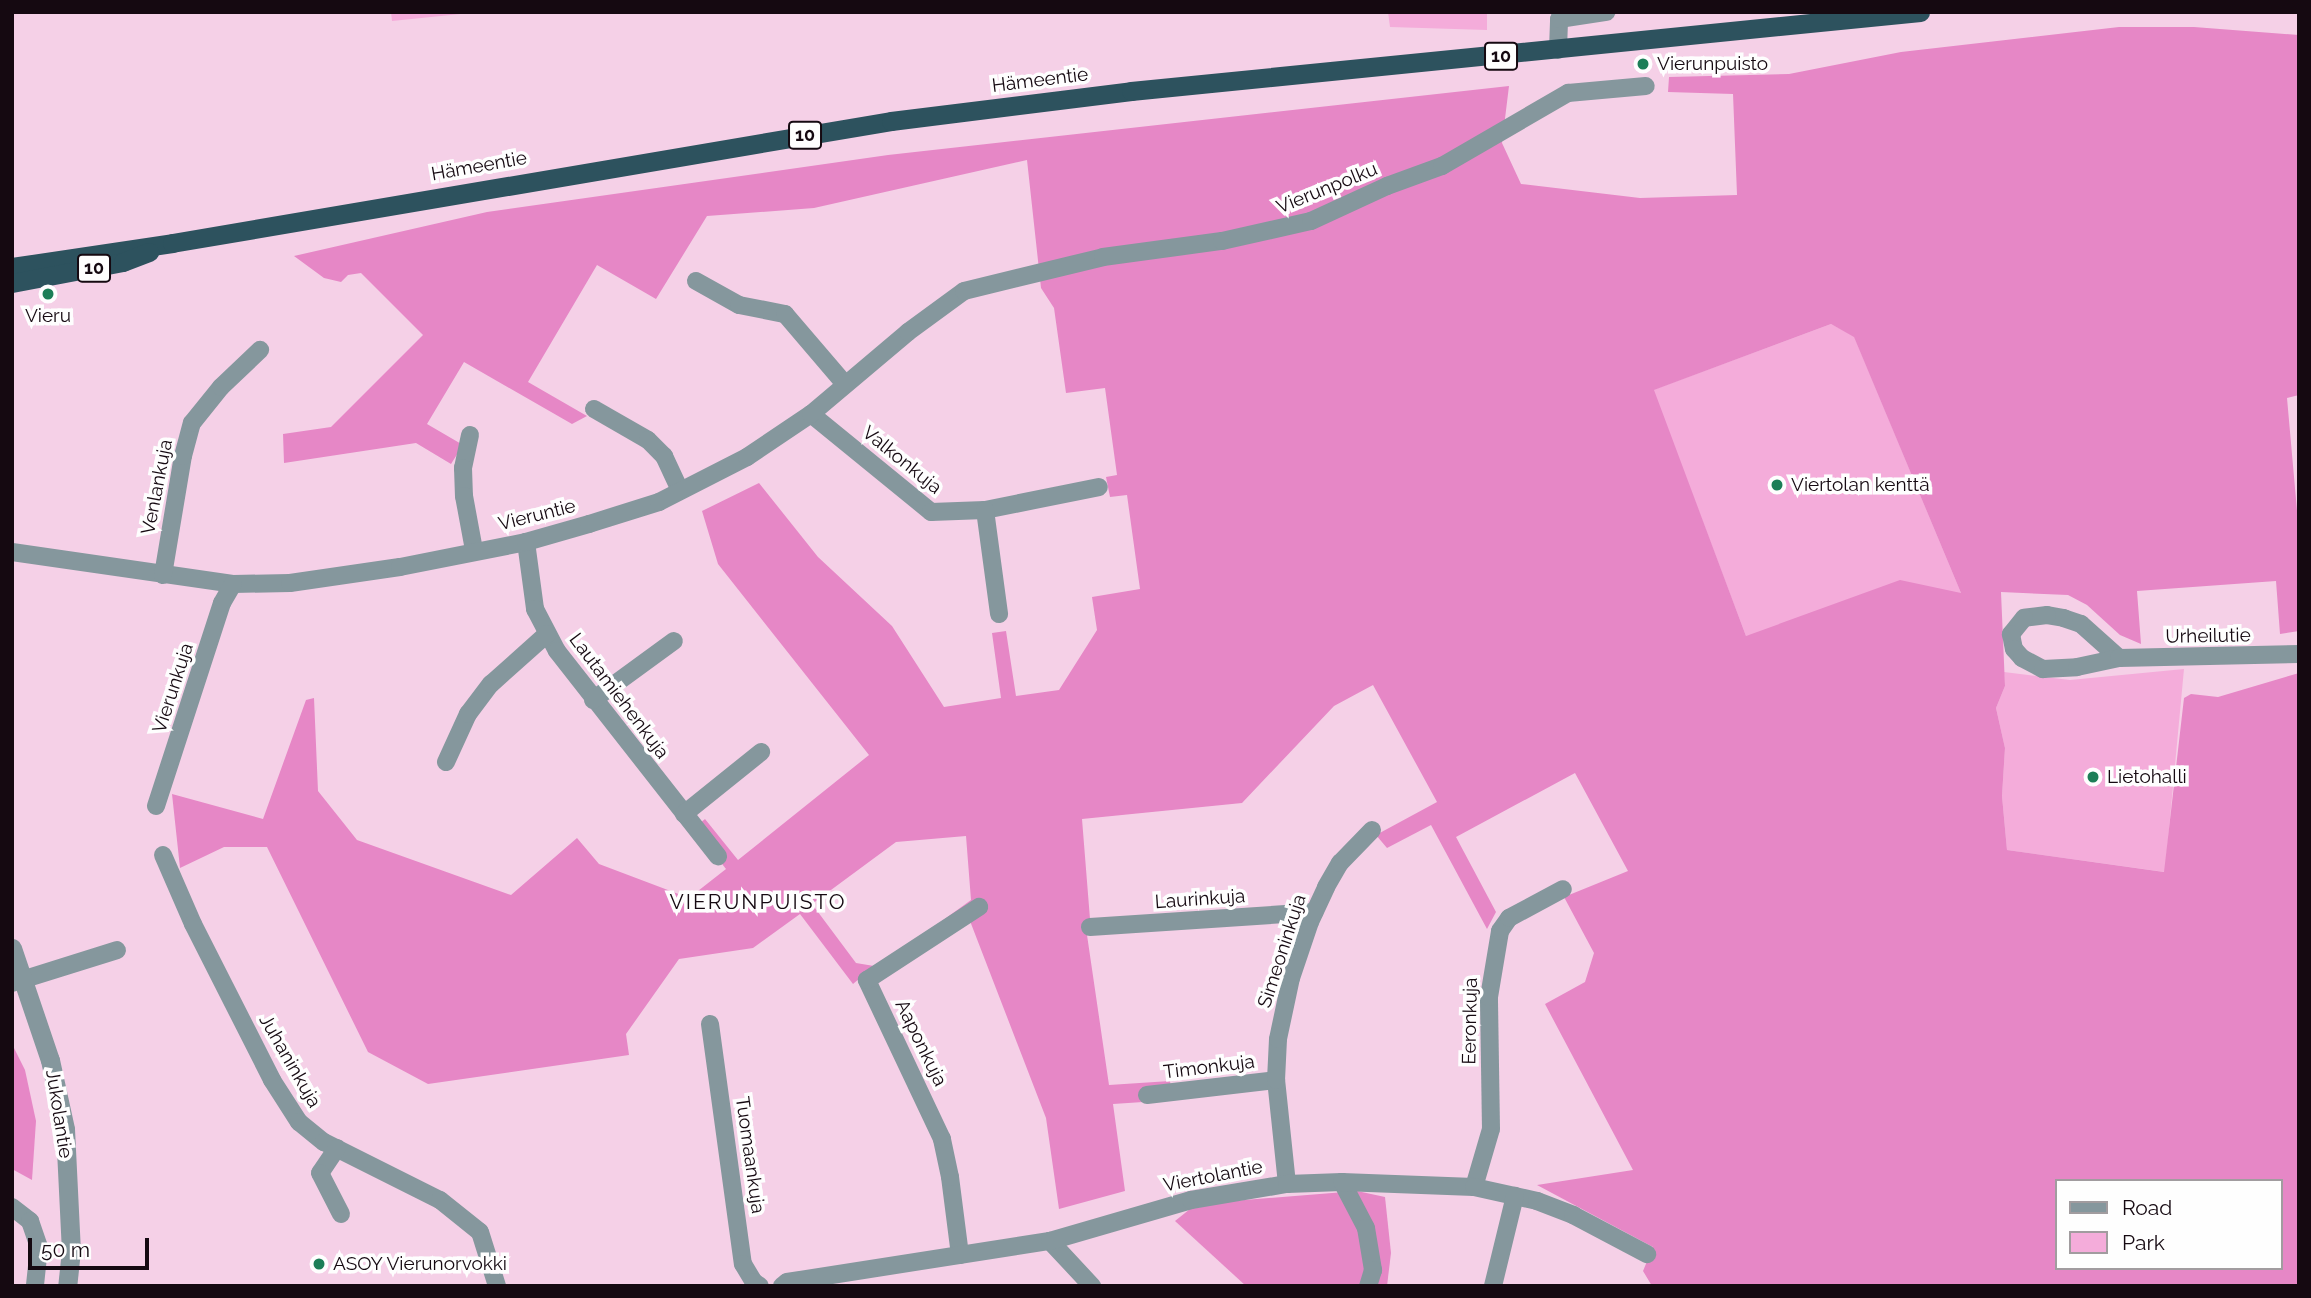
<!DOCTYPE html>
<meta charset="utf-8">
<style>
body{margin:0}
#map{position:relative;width:2311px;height:1298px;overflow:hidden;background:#f5d0e7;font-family:Raleway,sans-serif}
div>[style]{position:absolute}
.green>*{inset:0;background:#f4acda}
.forest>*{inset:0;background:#e687c6}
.minor>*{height:18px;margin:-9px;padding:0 9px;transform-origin:9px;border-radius:9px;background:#85979d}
.tertiary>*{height:19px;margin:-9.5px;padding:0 9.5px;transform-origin:9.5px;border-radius:9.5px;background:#85979d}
.trunk>*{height:19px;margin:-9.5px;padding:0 9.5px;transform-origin:9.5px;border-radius:9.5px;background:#2d525e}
.dots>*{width:19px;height:19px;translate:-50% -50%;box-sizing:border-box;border:4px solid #fefefe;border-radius:50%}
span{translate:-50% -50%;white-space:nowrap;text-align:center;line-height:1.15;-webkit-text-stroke:7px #fefefe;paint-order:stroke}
.shield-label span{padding:2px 5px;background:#fefefe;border:2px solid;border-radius:5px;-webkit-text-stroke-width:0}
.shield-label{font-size:18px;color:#150911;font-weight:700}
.poi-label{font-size:19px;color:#150911}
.left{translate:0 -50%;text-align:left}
.street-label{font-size:19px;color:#150911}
.neighbourhood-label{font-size:21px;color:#150911;letter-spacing:2px}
.frame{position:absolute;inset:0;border:14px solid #150911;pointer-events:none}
.legend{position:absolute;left:2055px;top:1179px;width:228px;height:91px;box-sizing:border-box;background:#fefefe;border:2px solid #a19c9f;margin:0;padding:9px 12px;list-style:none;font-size:21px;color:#150911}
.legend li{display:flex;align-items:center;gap:14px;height:35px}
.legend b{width:35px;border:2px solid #a19c9f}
.scale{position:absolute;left:28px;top:1238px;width:121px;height:32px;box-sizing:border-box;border:4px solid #150911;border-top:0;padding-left:9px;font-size:21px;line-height:24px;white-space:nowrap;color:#150911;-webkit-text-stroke:5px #fefefe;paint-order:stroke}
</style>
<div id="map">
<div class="green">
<i style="clip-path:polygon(391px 12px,480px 12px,392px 21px)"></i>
<i style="clip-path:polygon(1388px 12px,1487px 12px,1487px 30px,1390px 27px)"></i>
<i style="clip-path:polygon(1831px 324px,1854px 336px,1961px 593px,1746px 636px,1653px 390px)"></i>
<i style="clip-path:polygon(2184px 669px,2165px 872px,2007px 850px,2002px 796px,2005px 748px,1996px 708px,2005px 686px,2004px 672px,2070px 680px)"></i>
</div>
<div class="forest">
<i style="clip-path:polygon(evenodd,2119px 27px,2194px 27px,2299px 35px,2299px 395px,2287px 398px,2299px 533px,2299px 631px,2280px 634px,2276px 581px,2137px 591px,2141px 644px,2120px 635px,2087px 605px,2068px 595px,2001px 592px,2005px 686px,1996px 708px,2005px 748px,2002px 796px,2007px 850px,2164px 872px,2184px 698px,2191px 694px,2218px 697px,2299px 673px,2299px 1286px,1652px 1286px,1643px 1271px,1653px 1247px,1537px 1185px,1633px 1170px,1545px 1004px,1585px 982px,1594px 953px,1564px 897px,1628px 871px,1575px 773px,1456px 837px,1496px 912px,1487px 929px,1431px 825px,1387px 848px,1376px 835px,1437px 802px,1373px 685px,1334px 706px,1242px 803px,1082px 819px,1090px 919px,1087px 935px,1109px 1085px,1170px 1081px,1173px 1100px,1113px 1104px,1125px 1191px,1059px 1209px,1046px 1118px,970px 921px,942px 921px,971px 900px,966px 836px,896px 842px,812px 904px,856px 963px,874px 966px,853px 984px,800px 914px,753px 948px,679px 959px,626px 1034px,629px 1055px,428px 1084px,368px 1052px,267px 847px,224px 847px,180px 868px,172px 794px,263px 819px,306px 700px,314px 698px,318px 791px,357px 840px,511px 895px,577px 838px,599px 864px,689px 898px,726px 869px,694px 828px,705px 819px,738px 860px,869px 755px,718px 564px,702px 511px,759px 483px,818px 557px,892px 626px,944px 707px,1001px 698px,992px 633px,1006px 631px,1016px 696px,1059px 690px,1097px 630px,1092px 597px,1140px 589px,1127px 495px,1110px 497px,1106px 477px,1117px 475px,1105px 388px,1066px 393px,1054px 308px,1041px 288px,1027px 160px,814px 208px,707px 216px,656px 299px,597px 265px,528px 382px,587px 416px,572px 424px,464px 362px,427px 424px,463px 445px,451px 464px,416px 443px,284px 463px,283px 434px,331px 427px,423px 335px,361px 273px,348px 275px,341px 282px,324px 278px,294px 256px,487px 212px,888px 155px,1509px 86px,1502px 143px,1521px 184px,1640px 198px,1737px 195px,1733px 94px,1668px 92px,1669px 77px,1789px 74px,1901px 52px,2119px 27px,1831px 324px,1854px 337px,1961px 593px,1900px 580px,1746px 636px,1654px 390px,1831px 324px,2119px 27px,2057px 1181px,2281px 1181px,2281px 1268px,2057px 1268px,2057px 1181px)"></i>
<i style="clip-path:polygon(12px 1044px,25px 1070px,36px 1121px,32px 1180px,12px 1169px)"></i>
<i style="clip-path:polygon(1357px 1191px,1385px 1197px,1391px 1253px,1387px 1286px,1246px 1286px,1175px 1221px,1190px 1209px,1232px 1201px)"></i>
</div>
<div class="minor">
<i style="left:1558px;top:50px;width:31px;rotate:-88deg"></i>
<i style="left:1559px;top:19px;width:48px;rotate:-8.5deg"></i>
<i style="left:696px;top:281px;width:49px;rotate:29.2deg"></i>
<i style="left:739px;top:305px;width:47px;rotate:11.1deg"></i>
<i style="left:785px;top:314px;width:91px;rotate:49.5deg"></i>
<i style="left:594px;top:409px;width:62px;rotate:29.9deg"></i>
<i style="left:648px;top:440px;width:23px;rotate:45deg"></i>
<i style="left:664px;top:456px;width:38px;rotate:65deg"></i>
<i style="left:811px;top:414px;width:155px;rotate:39.2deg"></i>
<i style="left:931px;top:512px;width:54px;rotate:-2.1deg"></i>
<i style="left:985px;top:510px;width:116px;rotate:-11.4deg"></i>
<i style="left:470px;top:435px;width:34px;rotate:102deg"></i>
<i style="left:463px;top:468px;width:28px;rotate:88deg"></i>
<i style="left:464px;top:496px;width:55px;rotate:79.5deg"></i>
<i style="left:985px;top:510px;width:105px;rotate:82.3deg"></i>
<i style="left:526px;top:542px;width:68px;rotate:82.3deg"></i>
<i style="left:535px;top:609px;width:47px;rotate:62.4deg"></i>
<i style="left:557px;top:651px;width:261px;rotate:51.9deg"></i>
<i style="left:12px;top:552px;width:223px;rotate:8.2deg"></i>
<i style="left:233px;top:584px;width:57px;rotate:-1deg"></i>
<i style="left:290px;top:583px;width:111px;rotate:-8.3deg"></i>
<i style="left:400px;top:567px;width:128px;rotate:-11.2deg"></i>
<i style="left:526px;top:542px;width:66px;rotate:-15.9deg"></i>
<i style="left:589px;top:524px;width:73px;rotate:-17.4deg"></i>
<i style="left:659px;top:502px;width:99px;rotate:-27.1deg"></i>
<i style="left:747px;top:457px;width:77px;rotate:-33.9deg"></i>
<i style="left:811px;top:414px;width:127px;rotate:-40.2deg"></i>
<i style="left:908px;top:332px;width:69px;rotate:-36.2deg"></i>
<i style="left:964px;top:291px;width:143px;rotate:-13.7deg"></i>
<i style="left:1103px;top:257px;width:120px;rotate:-7.7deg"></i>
<i style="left:1222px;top:241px;width:91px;rotate:-12.7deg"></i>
<i style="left:1311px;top:221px;width:84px;rotate:-24.7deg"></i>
<i style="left:1387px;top:186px;width:59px;rotate:-20deg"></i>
<i style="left:1442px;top:166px;width:146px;rotate:-30.1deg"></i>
<i style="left:1568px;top:93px;width:78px;rotate:-5.1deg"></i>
<i style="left:163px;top:575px;width:121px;rotate:-80.5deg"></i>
<i style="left:183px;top:456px;width:34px;rotate:-75deg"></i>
<i style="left:192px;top:423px;width:46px;rotate:-51.1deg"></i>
<i style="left:221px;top:387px;width:54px;rotate:-43.5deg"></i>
<i style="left:2119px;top:658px;width:51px;rotate:-138.2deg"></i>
<i style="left:2081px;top:624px;width:18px;rotate:-161deg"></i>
<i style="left:2064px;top:618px;width:17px;rotate:-170deg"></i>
<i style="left:2047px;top:615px;width:23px;rotate:173deg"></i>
<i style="left:2024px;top:618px;width:21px;rotate:129deg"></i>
<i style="left:2011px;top:634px;width:15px;rotate:79deg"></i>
<i style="left:2014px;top:649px;width:12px;rotate:48deg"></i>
<i style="left:2022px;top:658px;width:24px;rotate:28deg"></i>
<i style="left:2043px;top:669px;width:34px;rotate:-3deg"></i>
<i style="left:2077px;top:667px;width:43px;rotate:-12.1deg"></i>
<i style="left:2119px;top:658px;width:180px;rotate:-1.3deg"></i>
<i style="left:593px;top:700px;width:100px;rotate:-36.1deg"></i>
<i style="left:446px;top:762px;width:53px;rotate:-65.4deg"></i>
<i style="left:468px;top:714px;width:38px;rotate:-53deg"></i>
<i style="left:491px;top:684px;width:75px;rotate:-41.8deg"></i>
<i style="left:156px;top:806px;width:213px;rotate:-72deg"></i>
<i style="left:222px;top:603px;width:22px;rotate:-60deg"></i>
<i style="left:684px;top:814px;width:99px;rotate:-38.8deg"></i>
<i style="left:163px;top:855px;width:75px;rotate:66.5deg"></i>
<i style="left:193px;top:924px;width:175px;rotate:63.1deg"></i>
<i style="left:272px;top:1080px;width:50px;rotate:57.3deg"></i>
<i style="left:299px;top:1122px;width:32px;rotate:39deg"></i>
<i style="left:324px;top:1142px;width:130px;rotate:26.6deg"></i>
<i style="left:440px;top:1200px;width:51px;rotate:38.7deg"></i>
<i style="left:480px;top:1232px;width:57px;rotate:72.5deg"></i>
<i style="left:1090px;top:927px;width:225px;rotate:-3.8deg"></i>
<i style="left:12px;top:983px;width:110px;rotate:-17.4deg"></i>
<i style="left:710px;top:1024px;width:242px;rotate:82.2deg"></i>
<i style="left:743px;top:1264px;width:21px;rotate:59deg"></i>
<i style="left:754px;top:1282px;width:7px;rotate:34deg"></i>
<i style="left:1147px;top:1095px;width:130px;rotate:-6.6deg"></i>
<i style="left:337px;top:1148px;width:30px;rotate:124deg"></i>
<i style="left:320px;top:1173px;width:46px;rotate:62.9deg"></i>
<i style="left:1342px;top:1182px;width:52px;rotate:62.4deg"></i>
<i style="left:1366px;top:1228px;width:43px;rotate:80.5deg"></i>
<i style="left:1373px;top:1270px;width:17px;rotate:107deg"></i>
<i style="left:1287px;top:1184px;width:105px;rotate:-96deg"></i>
<i style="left:1276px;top:1080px;width:41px;rotate:-87.2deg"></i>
<i style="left:1278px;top:1039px;width:62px;rotate:-78deg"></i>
<i style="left:1291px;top:978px;width:59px;rotate:-71.3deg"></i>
<i style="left:1310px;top:922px;width:38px;rotate:-65deg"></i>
<i style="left:1326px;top:887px;width:28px;rotate:-60deg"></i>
<i style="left:1340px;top:863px;width:46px;rotate:-45.9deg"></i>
<i style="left:1474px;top:1187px;width:60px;rotate:-73.7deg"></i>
<i style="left:1491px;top:1129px;width:132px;rotate:-90.9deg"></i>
<i style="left:1489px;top:997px;width:67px;rotate:-80.5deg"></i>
<i style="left:1500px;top:931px;width:16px;rotate:-55deg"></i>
<i style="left:1509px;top:918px;width:61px;rotate:-28.2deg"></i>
<i style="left:12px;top:1207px;width:23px;rotate:38deg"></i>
<i style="left:30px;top:1221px;width:28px;rotate:71deg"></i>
<i style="left:39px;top:1247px;width:39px;rotate:96deg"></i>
<i style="left:1050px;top:1241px;width:62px;rotate:47deg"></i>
<i style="left:960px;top:1255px;width:79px;rotate:-97.3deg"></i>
<i style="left:950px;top:1177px;width:39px;rotate:-102deg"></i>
<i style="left:942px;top:1139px;width:176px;rotate:-115.3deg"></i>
<i style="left:867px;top:980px;width:134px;rotate:-33.1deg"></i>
<i style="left:782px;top:1286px;width:6px;rotate:-39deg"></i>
<i style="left:787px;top:1282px;width:266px;rotate:-8.9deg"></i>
<i style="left:1050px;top:1241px;width:147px;rotate:-16.2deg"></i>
<i style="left:1191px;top:1200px;width:97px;rotate:-9.5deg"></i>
<i style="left:1287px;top:1184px;width:55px;rotate:-2.1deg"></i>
<i style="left:1342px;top:1182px;width:132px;rotate:2.2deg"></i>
<i style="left:1474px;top:1187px;width:65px;rotate:12.5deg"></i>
<i style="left:1537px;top:1201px;width:39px;rotate:21deg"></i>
<i style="left:1573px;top:1215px;width:84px;rotate:27.8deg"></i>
<i style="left:1493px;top:1286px;width:93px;rotate:-76.3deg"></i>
</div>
<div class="tertiary">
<i style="left:12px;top:948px;width:118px;rotate:71.3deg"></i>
<i style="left:50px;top:1060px;width:71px;rotate:77.7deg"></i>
<i style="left:65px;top:1129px;width:121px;rotate:87.2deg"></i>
<i style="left:71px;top:1250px;width:36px;rotate:96deg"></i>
</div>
<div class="trunk">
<i style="left:12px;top:267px;width:162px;rotate:-8.5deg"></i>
<i style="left:172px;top:243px;width:729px;rotate:-9.63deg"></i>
<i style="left:891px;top:121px;width:242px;rotate:-7.1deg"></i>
<i style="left:1131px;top:91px;width:793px;rotate:-5.72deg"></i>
<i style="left:12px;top:283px;width:113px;rotate:-10.7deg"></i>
<i style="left:123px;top:262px;width:28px;rotate:-21deg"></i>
</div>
<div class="dots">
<i style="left:1643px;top:64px;background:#1c7e57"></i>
<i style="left:48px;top:294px;background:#1c7e57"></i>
<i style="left:1777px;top:485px;background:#1c7e57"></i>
<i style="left:2093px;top:777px;background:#1c7e57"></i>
<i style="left:319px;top:1264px;background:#1c7e57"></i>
</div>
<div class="shield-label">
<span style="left:1501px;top:56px">10</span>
<span style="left:805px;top:135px">10</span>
<span style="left:94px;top:268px">10</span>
</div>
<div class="poi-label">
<span class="left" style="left:1657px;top:64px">Vierunpuisto</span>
<span style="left:48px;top:316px">Vieru</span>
<span class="left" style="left:1791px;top:485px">Viertolan kenttä</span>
<span class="left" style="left:2107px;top:777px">Lietohalli</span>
<span class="left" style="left:333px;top:1264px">ASOY Vierunorvokki</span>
</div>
<div class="street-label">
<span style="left:1040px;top:80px;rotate:-7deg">Hämeentie</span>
<span style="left:479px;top:166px;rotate:-10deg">Hämeentie</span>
<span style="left:1327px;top:188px;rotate:-22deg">Vierunpolku</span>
<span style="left:902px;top:460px;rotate:39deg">Valkonkuja</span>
<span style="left:157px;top:487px;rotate:-79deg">Venlankuja</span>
<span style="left:537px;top:515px;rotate:-14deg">Vieruntie</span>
<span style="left:2208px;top:636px;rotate:-1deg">Urheilutie</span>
<span style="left:173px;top:688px;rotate:-72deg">Vierunkuja</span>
<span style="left:619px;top:696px;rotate:53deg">Lautamiehenkuja</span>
<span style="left:1200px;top:899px;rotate:-4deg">Laurinkuja</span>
<span style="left:1282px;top:951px;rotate:-72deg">Simeoninkuja</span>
<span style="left:1470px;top:1021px;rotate:-89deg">Eeronkuja</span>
<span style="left:921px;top:1043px;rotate:64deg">Aaponkuja</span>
<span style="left:290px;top:1061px;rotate:60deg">Juhaninkuja</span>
<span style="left:1209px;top:1067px;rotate:-7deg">Timonkuja</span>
<span style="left:59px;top:1114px;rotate:81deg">Jukolantie</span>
<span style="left:750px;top:1155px;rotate:82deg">Tuomaankuja</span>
<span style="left:1213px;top:1176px;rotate:-11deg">Viertolantie</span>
</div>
<div class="neighbourhood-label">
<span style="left:758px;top:902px">VIERUNPUISTO</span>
</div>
<div class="frame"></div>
<ul class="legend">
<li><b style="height:9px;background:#85979d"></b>Road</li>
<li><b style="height:19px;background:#f4acda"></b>Park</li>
</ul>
<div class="scale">50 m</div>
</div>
